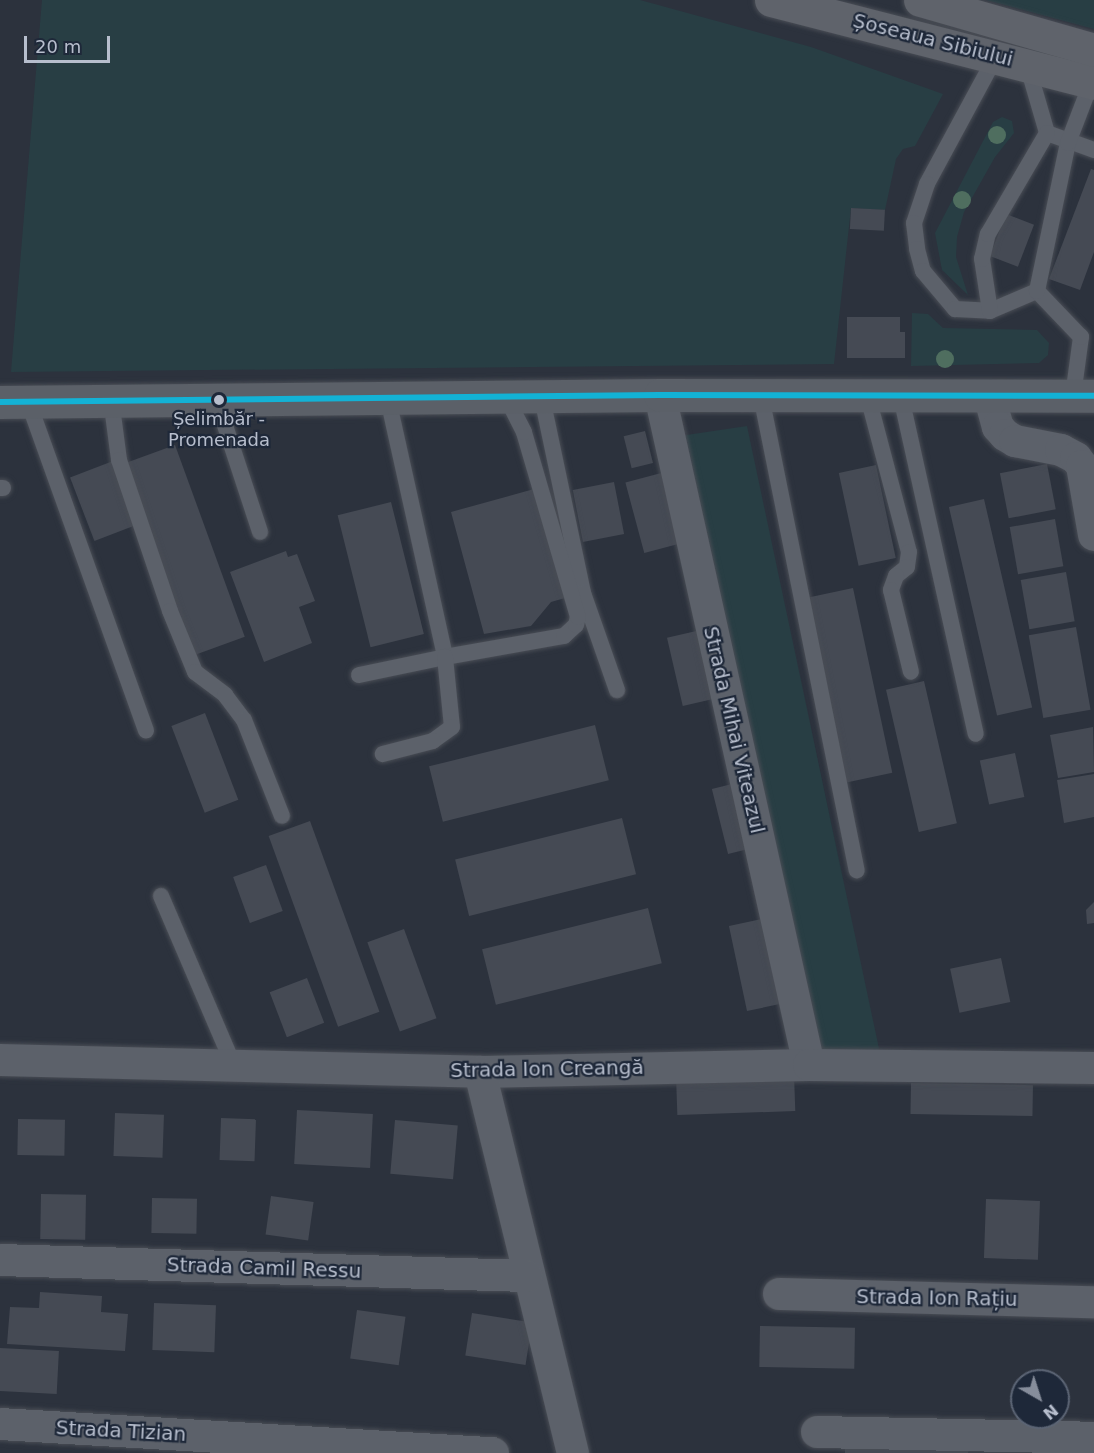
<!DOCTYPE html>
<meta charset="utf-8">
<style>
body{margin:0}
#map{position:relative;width:1094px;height:1453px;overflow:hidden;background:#2c323d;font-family:"DejaVu Sans",sans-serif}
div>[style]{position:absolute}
.green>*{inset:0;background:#283e44}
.building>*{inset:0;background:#454a54;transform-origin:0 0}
.roads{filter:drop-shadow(0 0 2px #494d55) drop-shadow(0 0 2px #494d55)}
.lane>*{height:16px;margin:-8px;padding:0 8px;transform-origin:8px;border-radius:8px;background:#5c616a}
.street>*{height:32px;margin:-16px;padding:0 16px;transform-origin:16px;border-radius:16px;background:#5c616a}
.secondary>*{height:33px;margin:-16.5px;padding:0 16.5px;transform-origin:16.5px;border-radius:16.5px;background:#5b6068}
.primary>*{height:33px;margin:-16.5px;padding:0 16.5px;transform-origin:16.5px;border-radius:16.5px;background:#5f636b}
.bus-1>*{height:6px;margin:-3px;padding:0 3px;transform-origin:3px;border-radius:3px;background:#13b2d5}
.trees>*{width:18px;height:18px;margin:-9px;border-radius:50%;background:#4f6e5f}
.dots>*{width:16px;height:16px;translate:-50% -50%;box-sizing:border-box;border:3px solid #1e2839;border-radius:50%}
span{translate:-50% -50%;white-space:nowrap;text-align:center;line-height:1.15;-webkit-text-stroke:4.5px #1e2839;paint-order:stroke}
.bus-label{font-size:18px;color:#b7becd}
.street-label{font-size:20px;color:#b7becd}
.north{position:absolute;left:1010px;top:1369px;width:60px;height:60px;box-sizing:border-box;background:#1e2839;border:2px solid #5b6474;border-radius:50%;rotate:141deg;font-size:16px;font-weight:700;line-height:24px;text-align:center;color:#b7becd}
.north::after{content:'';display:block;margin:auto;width:21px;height:27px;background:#868d9b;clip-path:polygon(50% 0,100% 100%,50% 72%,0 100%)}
.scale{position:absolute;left:24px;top:36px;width:86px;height:27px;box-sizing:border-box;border:3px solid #b7becd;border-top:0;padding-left:8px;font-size:18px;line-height:21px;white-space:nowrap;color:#b7becd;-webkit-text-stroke:4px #1e2839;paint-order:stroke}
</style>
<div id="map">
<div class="green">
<i style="clip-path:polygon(42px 0,640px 0,811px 47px,943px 94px,915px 146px,903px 149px,896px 159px,885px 210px,851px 208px,834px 364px,11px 372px)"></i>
<i style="clip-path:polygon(986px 0,1094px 0,1094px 29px)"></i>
<i style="clip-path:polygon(1002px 117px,1012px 121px,1014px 133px,995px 157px,964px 212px,957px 237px,956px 257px,968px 295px,942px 270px,935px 233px,993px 122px)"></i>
<i style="clip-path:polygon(912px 313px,928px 314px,943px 328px,1037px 330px,1049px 343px,1048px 355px,1039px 363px,911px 366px)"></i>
<i style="clip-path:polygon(747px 426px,881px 1058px,816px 1057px,673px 437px)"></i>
</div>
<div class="building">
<i style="clip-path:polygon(1091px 169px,1094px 170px,1094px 252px,1080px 290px,1049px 279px)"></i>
<i style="left:851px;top:208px;width:34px;height:21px;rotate:3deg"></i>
<i style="left:1006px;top:214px;width:30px;height:45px;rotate:21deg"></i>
<i style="clip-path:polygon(847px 317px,900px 317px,900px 332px,905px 332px,905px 358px,847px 358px)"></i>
<i style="left:645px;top:431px;width:33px;height:22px;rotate:76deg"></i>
<i style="left:175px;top:445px;width:204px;height:54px;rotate:70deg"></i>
<i style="left:113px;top:461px;width:68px;height:46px;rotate:69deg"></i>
<i style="left:1047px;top:464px;width:46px;height:48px;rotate:79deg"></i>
<i style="left:876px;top:465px;width:95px;height:38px;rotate:78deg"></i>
<i style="left:665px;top:472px;width:73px;height:41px;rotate:75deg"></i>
<i style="left:614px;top:482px;width:53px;height:42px;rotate:79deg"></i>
<i style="clip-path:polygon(534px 489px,565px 598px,551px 602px,531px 626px,484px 634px,451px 512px)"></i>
<i style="left:984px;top:499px;width:214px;height:36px;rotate:77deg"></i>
<i style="left:391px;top:502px;width:136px;height:55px;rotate:76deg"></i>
<i style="left:1055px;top:519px;width:48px;height:46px;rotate:80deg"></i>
<i style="clip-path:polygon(286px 551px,288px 557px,297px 554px,315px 601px,299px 607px,312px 643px,264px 662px,230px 572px)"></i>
<i style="left:1066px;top:572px;width:50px;height:46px;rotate:80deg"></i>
<i style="left:853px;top:588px;width:189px;height:48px;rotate:78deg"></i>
<i style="left:1076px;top:627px;width:84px;height:48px;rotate:80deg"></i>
<i style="left:705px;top:629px;width:70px;height:39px;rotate:77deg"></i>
<i style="left:924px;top:681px;width:146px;height:39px;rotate:77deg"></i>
<i style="left:205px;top:713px;width:93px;height:36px;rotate:69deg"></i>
<i style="left:595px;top:725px;width:57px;height:171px;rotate:76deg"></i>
<i style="clip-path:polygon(1093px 727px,1094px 772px,1058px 778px,1050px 735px)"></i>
<i style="left:1015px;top:753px;width:45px;height:36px;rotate:78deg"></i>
<i style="clip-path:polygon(1094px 774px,1094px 817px,1064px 823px,1057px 780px)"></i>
<i style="left:740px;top:782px;width:67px;height:29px;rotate:76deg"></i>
<i style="left:622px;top:818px;width:58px;height:172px;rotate:76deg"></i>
<i style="left:310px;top:821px;width:203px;height:44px;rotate:70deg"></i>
<i style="left:266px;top:865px;width:49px;height:35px;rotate:70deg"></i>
<i style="clip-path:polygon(1094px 902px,1094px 923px,1087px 924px,1086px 910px)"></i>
<i style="left:648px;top:908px;width:57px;height:171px;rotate:76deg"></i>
<i style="left:771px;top:917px;width:87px;height:43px;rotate:78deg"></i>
<i style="left:404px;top:929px;width:95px;height:39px;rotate:70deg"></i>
<i style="left:1001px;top:958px;width:45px;height:52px;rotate:78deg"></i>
<i style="left:307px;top:978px;width:48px;height:40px;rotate:69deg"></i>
<i style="left:794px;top:1074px;width:37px;height:118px;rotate:88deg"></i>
<i style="left:911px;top:1083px;width:122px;height:31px;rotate:1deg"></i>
<i style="left:297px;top:1110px;width:76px;height:54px;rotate:3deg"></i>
<i style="left:115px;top:1113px;width:49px;height:43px;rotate:2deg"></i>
<i style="left:221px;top:1118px;width:35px;height:42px;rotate:2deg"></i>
<i style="left:18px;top:1119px;width:47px;height:36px;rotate:1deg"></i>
<i style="left:395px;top:1120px;width:63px;height:54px;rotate:5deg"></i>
<i style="left:41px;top:1194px;width:45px;height:45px;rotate:1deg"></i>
<i style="left:271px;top:1196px;width:43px;height:39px;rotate:8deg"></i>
<i style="left:152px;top:1198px;width:45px;height:35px;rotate:1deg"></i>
<i style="left:986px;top:1199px;width:54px;height:59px;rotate:2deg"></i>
<i style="clip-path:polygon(40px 1292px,102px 1296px,101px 1312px,128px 1314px,125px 1351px,7px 1344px,10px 1307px,39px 1308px)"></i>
<i style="left:154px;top:1303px;width:62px;height:47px;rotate:2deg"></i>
<i style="left:357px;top:1310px;width:49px;height:49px;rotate:8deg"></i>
<i style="left:472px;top:1313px;width:61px;height:43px;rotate:9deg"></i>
<i style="left:760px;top:1326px;width:95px;height:41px;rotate:1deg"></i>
<i style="left:0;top:1348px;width:59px;height:43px;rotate:3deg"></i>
<i style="clip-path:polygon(845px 1445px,969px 1448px,968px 1453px,845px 1453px)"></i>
</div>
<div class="roads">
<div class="lane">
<i style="left:995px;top:58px;width:143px;rotate:118.4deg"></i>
<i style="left:927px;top:184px;width:41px;rotate:108.4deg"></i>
<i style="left:914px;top:223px;width:26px;rotate:83deg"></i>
<i style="left:917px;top:249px;width:23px;rotate:75deg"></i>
<i style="left:923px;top:271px;width:50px;rotate:49.9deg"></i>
<i style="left:955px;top:309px;width:35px;rotate:3deg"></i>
<i style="left:990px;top:311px;width:51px;rotate:-23.1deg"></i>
<i style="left:1027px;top:64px;width:72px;rotate:73.8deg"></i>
<i style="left:1047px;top:133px;width:50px;rotate:19.9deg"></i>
<i style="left:990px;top:311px;width:53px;rotate:-98.7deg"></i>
<i style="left:982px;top:259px;width:26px;rotate:-77deg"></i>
<i style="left:988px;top:234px;width:117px;rotate:-59.7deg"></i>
<i style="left:761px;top:396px;width:484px;rotate:78.6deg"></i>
<i style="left:1073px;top:396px;width:60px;rotate:-82.3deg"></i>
<i style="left:1081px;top:337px;width:64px;rotate:-133.7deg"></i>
<i style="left:1037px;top:291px;width:151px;rotate:-78.2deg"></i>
<i style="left:1068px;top:143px;width:64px;rotate:-69deg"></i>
<i style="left:868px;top:397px;width:160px;rotate:75.2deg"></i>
<i style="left:909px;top:552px;width:15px;rotate:98deg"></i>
<i style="left:907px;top:567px;width:14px;rotate:141deg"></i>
<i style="left:896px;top:576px;width:15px;rotate:110deg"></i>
<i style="left:891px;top:590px;width:84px;rotate:76.3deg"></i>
<i style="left:901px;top:397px;width:345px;rotate:77.5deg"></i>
<i style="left:216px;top:398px;width:141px;rotate:71.8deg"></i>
<i style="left:542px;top:398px;width:199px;rotate:78.1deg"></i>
<i style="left:583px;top:593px;width:103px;rotate:70.7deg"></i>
<i style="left:111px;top:399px;width:62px;rotate:82.5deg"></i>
<i style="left:119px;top:460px;width:159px;rotate:71.3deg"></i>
<i style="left:170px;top:611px;width:66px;rotate:67.7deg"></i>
<i style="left:195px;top:672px;width:38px;rotate:37deg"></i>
<i style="left:225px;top:695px;width:31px;rotate:53deg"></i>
<i style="left:244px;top:720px;width:103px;rotate:68.4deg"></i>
<i style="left:388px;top:399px;width:264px;rotate:77.5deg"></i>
<i style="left:445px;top:657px;width:121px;rotate:-10deg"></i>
<i style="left:564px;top:636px;width:16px;rotate:-43deg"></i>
<i style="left:576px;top:625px;width:8px;rotate:-76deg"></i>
<i style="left:578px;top:617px;width:193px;rotate:-106.3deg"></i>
<i style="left:524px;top:432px;width:38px;rotate:-117deg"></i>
<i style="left:28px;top:401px;width:350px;rotate:70.3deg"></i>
<i style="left:0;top:488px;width:3px"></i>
<i style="left:359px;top:675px;width:88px;rotate:-11.8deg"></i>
<i style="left:445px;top:657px;width:70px;rotate:84.3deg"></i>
<i style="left:452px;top:727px;width:24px;rotate:144deg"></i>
<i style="left:433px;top:741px;width:52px;rotate:165.4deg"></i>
<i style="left:161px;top:896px;width:185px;rotate:66.8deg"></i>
</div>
<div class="street">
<i style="left:660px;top:395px;width:686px;rotate:77.46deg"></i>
<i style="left:990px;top:398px;width:30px;rotate:75deg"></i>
<i style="left:998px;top:427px;width:11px;rotate:49deg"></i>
<i style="left:1005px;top:435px;width:12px;rotate:31deg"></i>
<i style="left:1015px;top:441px;width:47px;rotate:11.1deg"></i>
<i style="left:1061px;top:450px;width:17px;rotate:28deg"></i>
<i style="left:1076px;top:458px;width:10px;rotate:53deg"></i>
<i style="left:1082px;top:466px;width:70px;rotate:80.1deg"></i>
<i style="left:0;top:1060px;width:480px;rotate:1.4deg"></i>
<i style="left:480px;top:1072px;width:329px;rotate:-1.2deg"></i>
<i style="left:809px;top:1065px;width:285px;rotate:0.6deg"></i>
<i style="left:480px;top:1072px;width:392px;rotate:76.3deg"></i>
<i style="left:0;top:1260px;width:527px;rotate:1.74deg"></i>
<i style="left:779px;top:1294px;width:315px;rotate:1.5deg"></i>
<i style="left:0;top:1424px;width:494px;rotate:3.4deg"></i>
<i style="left:817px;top:1432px;width:277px;rotate:1.2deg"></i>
</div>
<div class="secondary">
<i style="left:0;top:402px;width:660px;rotate:-0.61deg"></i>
<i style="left:660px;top:395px;width:434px;rotate:0.1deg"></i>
</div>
<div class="primary">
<i style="left:771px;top:0;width:333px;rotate:14.4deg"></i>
<i style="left:920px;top:0;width:181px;rotate:16deg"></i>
</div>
</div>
<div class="bus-1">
<i style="left:0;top:402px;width:660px;rotate:-0.61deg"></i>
<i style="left:660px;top:395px;width:434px;rotate:0.1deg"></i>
</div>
<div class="trees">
<i style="left:997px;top:135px"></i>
<i style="left:962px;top:200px"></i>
<i style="left:945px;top:359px"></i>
</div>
<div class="dots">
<i style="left:219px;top:400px;background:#b7becd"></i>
</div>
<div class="bus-label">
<span style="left:219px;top:430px">Șelimbăr -<br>Promenada</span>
</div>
<div class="street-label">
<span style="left:933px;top:40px;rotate:14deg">Șoseaua Sibiului</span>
<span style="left:734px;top:730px;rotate:77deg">Strada Mihai Viteazul</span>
<span style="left:547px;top:1069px;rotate:-1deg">Strada Ion Creangă</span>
<span style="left:264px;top:1268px;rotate:2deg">Strada Camil Ressu</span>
<span style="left:937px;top:1298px;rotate:1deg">Strada Ion Rațiu</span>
<span style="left:121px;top:1431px;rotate:3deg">Strada Tizian</span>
</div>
<div class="north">N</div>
<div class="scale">20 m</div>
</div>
